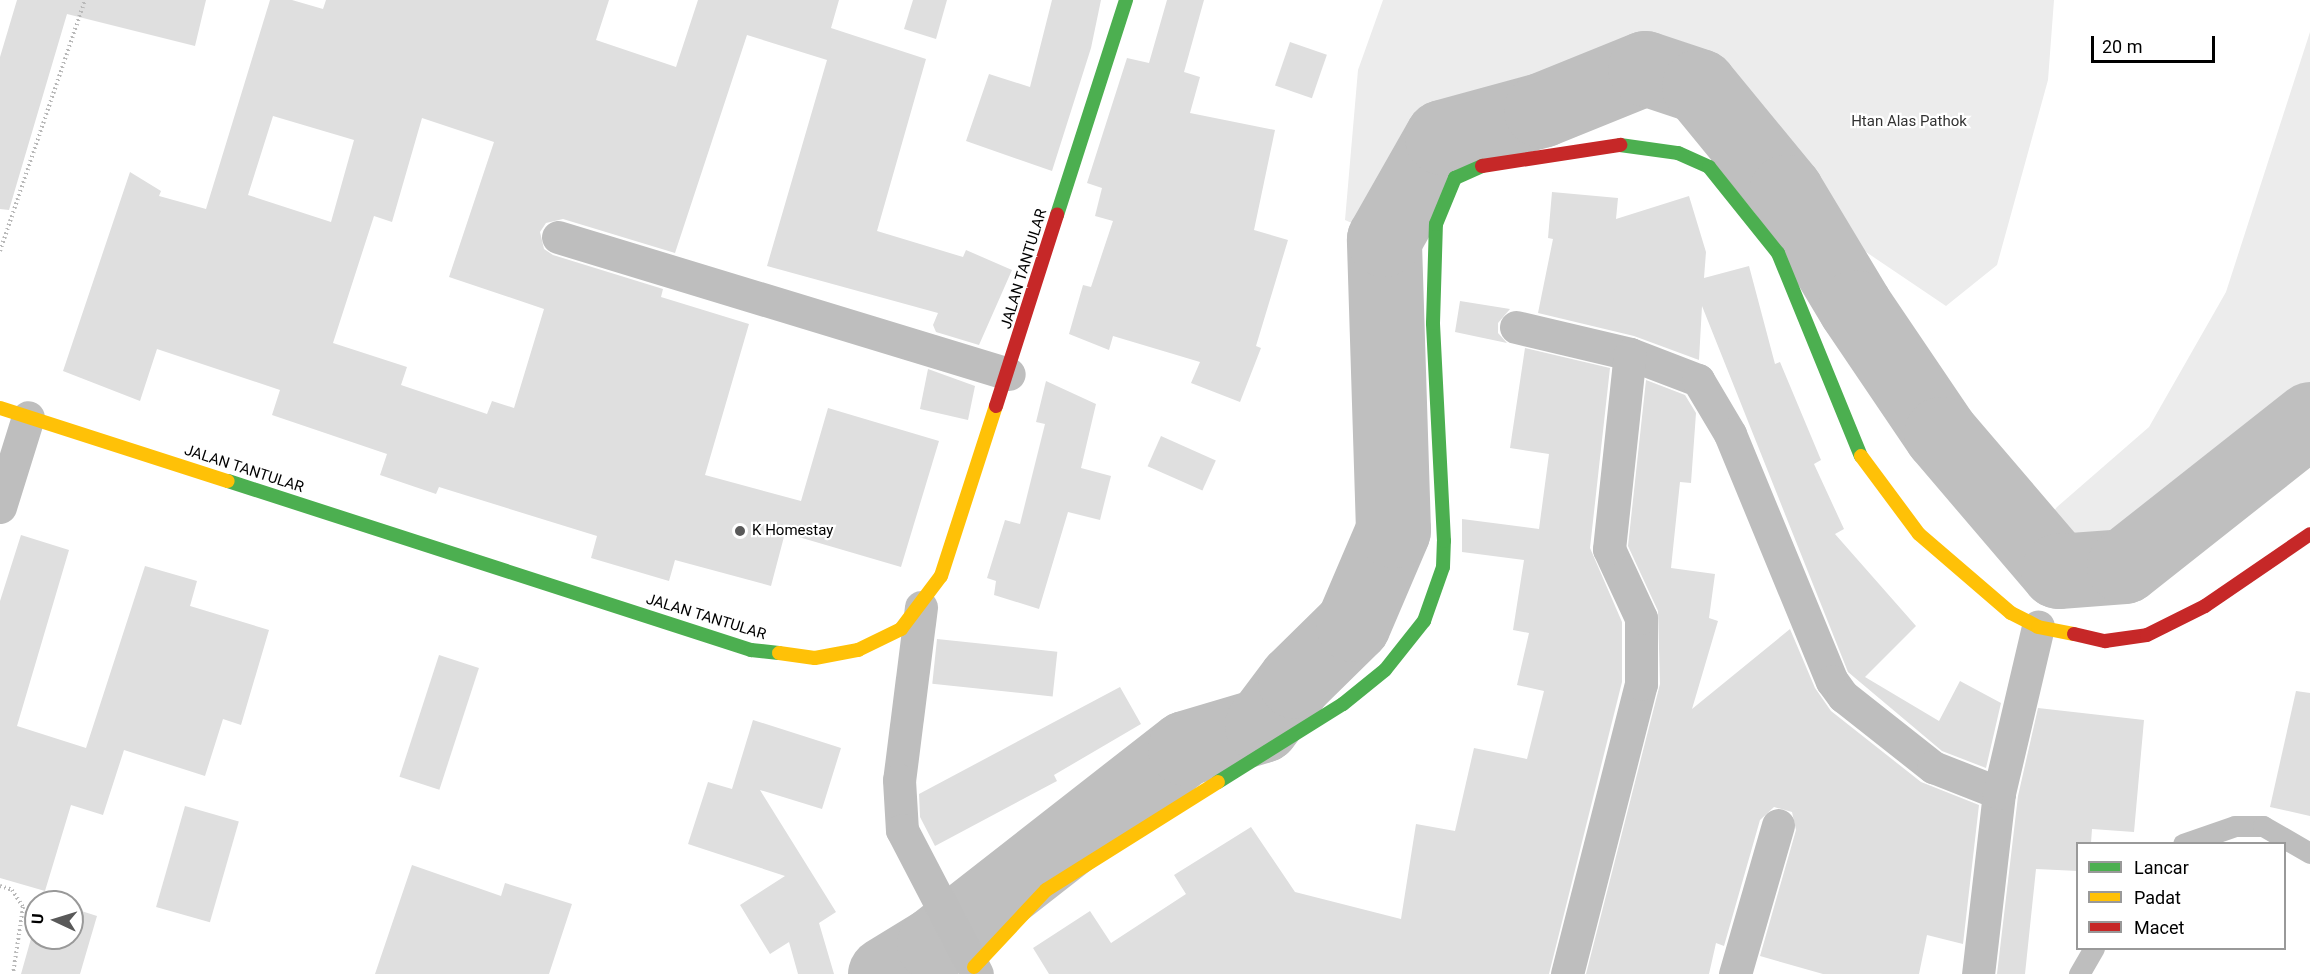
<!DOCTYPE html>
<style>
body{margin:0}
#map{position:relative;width:2310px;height:974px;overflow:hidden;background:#fff;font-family:Roboto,sans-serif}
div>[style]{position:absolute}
.green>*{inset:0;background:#ececec}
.river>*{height:75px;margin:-37.5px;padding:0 37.5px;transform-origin:37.5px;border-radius:37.5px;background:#bfbfbf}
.building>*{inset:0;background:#dfdfdf;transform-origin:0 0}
.path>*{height:4px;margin-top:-2px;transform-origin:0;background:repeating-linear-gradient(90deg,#b9b9b9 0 1.5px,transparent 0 4.5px)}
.lane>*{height:21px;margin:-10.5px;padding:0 10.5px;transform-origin:10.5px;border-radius:10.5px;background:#bebebe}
.street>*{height:33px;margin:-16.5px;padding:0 16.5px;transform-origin:16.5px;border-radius:16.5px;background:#bebebe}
.fast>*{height:14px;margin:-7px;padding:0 7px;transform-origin:7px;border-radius:7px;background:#4caf50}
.slow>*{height:14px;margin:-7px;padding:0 7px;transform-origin:7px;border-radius:7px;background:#ffc107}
.jam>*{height:14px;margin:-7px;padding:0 7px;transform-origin:7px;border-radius:7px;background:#c62828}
.dots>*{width:16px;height:16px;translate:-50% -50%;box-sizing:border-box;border:3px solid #fff;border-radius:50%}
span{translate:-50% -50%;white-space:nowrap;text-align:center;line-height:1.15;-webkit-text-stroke:4.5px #fff;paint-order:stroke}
.park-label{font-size:15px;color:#333}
.street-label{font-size:15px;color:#000}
.poi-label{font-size:15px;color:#000}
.left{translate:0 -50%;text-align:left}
.legend{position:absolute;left:2076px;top:842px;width:210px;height:108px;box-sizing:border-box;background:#fff;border:2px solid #999;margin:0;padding:8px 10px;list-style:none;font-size:18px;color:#000}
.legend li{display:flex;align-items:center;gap:12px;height:30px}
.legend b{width:30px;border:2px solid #999}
.north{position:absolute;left:24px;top:890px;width:60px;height:60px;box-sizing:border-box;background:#fff;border:2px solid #999;border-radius:50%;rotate:274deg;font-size:16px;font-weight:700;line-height:24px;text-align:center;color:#000}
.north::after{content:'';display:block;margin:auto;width:21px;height:27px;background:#595959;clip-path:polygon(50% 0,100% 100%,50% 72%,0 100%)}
.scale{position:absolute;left:2091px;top:36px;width:124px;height:27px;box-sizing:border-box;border:3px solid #000;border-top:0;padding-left:8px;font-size:18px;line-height:21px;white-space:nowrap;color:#000;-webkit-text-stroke:4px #fff;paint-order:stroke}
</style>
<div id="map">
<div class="green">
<i style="clip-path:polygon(1383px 0,2054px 0,2048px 80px,1997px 265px,1946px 306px,1866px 252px,1833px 217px,1793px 187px,1704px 78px,1645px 58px,1537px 102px,1435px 129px,1376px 234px,1345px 220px,1358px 70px)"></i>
<i style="clip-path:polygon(2310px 32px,2310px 422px,2290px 449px,2093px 591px,2053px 597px,2019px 580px,2033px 539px,2057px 507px,2149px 427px,2226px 292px)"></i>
</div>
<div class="river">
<i style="left:885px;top:974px;width:57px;rotate:-31.5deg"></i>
<i style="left:934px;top:944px;width:318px;rotate:-38deg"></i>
<i style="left:1185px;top:748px;width:80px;rotate:-16.6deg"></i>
<i style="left:1262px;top:725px;width:55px;rotate:-53.1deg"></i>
<i style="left:1295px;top:681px;width:81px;rotate:-44.5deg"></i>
<i style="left:1353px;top:624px;width:102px;rotate:-66.9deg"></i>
<i style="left:1393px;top:530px;width:291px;rotate:-91.8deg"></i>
<i style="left:1384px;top:239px;width:117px;rotate:-60.4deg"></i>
<i style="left:1442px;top:137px;width:103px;rotate:-15.3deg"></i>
<i style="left:1541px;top:110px;width:112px;rotate:-22deg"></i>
<i style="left:1645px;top:68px;width:57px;rotate:18.4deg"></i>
<i style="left:1699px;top:86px;width:137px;rotate:50.6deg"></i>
<i style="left:1786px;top:192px;width:134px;rotate:59deg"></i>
<i style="left:1855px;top:307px;width:153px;rotate:55.9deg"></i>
<i style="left:1941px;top:434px;width:180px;rotate:49.5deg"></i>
<i style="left:2058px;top:571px;width:66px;rotate:-4.3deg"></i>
<i style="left:2124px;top:566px;width:237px;rotate:-38.3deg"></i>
</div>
<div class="building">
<i style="clip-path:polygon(17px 0,206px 0,195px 46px,67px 14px,9px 210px,0 209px,0 57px)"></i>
<i style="clip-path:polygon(evenodd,270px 0,292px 0,323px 9px,326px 0,609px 0,596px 40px,676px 67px,698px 0,839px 0,831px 28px,926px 59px,877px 231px,963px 257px,966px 250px,1012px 270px,979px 345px,936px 332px,933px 325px,938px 313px,767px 266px,827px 60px,747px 35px,675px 253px,563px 219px,546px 223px,540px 232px,544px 249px,553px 255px,663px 289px,661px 297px,749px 324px,705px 475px,801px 501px,828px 408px,939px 441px,901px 567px,785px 533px,771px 586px,675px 560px,669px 581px,591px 558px,597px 536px,439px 487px,436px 494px,380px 475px,387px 454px,272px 415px,280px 390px,157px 349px,140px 401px,63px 371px,130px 172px,161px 191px,159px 196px,206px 209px,270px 0,273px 116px,354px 140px,331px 222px,248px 195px,273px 116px,270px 0,422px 118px,494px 142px,449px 277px,544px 309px,514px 408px,492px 401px,487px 414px,401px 385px,407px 367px,333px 343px,374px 216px,392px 222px,422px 118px)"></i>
<i style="clip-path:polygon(913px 0,947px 0,936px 39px,904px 29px)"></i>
<i style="clip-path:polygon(1052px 0,1101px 0,1091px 48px,1052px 171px,966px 141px,989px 74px,1030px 87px)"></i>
<i style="clip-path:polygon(1167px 0,1204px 0,1184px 72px,1200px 77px,1190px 113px,1275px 130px,1254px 230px,1288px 240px,1256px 346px,1261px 348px,1240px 402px,1191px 383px,1200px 362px,1113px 336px,1109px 350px,1069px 334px,1083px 285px,1091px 287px,1113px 221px,1095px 216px,1102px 188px,1087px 183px,1127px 58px,1149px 63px)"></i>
<i style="left:1290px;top:42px;width:39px;height:46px;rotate:19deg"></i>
<i style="clip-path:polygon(1552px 192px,1618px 198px,1616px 219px,1689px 196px,1706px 252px,1704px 278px,1749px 266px,1775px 364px,1780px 362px,1821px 460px,1814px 464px,1844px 529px,1835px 534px,1916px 626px,1865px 677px,1939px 721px,1960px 681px,2001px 703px,1986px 768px,1942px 751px,1848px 672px,1702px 306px,1699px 360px,1634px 336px,1538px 313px,1553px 239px,1548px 238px)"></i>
<i style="clip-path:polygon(1460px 301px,1510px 309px,1498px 323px,1498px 333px,1507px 343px,1455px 332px)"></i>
<i style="clip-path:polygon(1525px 348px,1610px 368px,1590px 548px,1622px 622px,1622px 682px,1549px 974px,1049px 974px,1033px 948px,1090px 911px,1111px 943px,1186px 894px,1174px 875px,1251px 827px,1295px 892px,1401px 919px,1416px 824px,1455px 831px,1474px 748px,1527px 759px,1544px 691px,1517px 685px,1529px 633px,1513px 630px,1524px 560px,1462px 552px,1462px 519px,1539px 529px,1549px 454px,1510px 448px)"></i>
<i style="clip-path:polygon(928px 369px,975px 386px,968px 420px,920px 409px)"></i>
<i style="clip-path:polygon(1646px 380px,1685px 395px,1696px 413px,1691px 483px,1680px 482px,1671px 568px,1715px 574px,1709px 618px,1718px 621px,1692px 709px,1790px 629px,1815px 688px,1831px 711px,1921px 782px,1979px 805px,1963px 944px,1927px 935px,1919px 974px,1823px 974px,1760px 956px,1796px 830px,1792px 812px,1774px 807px,1760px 820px,1724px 946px,1716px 943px,1709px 974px,1586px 974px,1660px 684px,1658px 611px,1628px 546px)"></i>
<i style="clip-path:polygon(1046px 381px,1096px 404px,1081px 468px,1111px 476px,1100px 520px,1068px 512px,1039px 609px,994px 595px,996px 581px,987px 578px,1005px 520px,1020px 524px,1045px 424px,1036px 422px)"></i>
<i style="left:1161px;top:436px;width:60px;height:33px;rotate:24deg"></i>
<i style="clip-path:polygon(21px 535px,69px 550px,17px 726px,86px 748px,145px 566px,197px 581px,190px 606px,269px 630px,241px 725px,223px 719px,205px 776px,124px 750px,103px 815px,71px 805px,45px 891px,0 878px,0 601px)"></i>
<i style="left:937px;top:639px;width:121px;height:45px;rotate:6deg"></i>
<i style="left:439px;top:655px;width:42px;height:128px;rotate:18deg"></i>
<i style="clip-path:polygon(1120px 687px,1141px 724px,1054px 775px,1057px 781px,935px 846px,920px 817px,919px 794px)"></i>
<i style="clip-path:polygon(2296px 691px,2310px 693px,2310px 816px,2270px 807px)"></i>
<i style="clip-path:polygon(2038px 708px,2144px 720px,2134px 832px,2092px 829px,2091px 843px,2078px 843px,2078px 871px,2036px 869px,2025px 974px,1997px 974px,2018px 796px)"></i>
<i style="clip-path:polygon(753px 720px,841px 748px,822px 809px,760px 790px,836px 912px,819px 923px,834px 974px,798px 974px,789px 942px,770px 954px,740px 905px,785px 876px,688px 844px,708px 782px,732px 789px)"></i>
<i style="left:185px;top:806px;width:56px;height:105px;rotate:16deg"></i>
<i style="clip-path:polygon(412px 865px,501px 896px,505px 883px,572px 904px,549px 974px,375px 974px)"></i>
<i style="clip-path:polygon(72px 908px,97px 916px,80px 974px,21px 974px,36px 921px,36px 938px,72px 938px)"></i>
</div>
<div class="path">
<i style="left:0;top:251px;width:265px;rotate:-71.3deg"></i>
<i style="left:0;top:886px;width:13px;rotate:18deg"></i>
<i style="left:12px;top:890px;width:20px;rotate:57deg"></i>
<i style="left:23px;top:907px;width:68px;rotate:98.5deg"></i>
</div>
<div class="lane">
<i style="left:2183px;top:844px;width:55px;rotate:-19.1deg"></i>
<i style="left:2235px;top:826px;width:28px"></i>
<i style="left:2263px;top:826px;width:54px;rotate:29.9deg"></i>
<i style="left:2079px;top:974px;width:30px;rotate:-60deg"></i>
</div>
<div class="street">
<i style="left:558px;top:237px;width:471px;rotate:16.9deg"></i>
<i style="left:1516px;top:327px;width:117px;rotate:13.3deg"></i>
<i style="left:1630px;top:354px;width:73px;rotate:20.9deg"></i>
<i style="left:1698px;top:380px;width:63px;rotate:59.3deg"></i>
<i style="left:1730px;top:434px;width:267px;rotate:67.6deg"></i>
<i style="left:1832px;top:681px;width:19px;rotate:54deg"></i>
<i style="left:1843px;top:696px;width:115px;rotate:38.3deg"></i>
<i style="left:1933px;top:767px;width:71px;rotate:21.5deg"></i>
<i style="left:1999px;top:793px;width:182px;rotate:96.6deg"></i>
<i style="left:0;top:507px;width:94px;rotate:-72.7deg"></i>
<i style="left:921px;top:607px;width:174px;rotate:97.2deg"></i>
<i style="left:899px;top:780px;width:50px;rotate:86.6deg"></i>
<i style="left:902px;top:830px;width:162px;rotate:62.5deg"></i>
<i style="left:1999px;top:793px;width:171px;rotate:-76.8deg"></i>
<i style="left:1567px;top:974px;width:299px;rotate:-75.7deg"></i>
<i style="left:1641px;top:684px;width:66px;rotate:-90deg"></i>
<i style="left:1641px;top:618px;width:76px;rotate:-114.9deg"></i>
<i style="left:1609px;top:549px;width:196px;rotate:-83.9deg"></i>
<i style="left:1735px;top:974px;width:155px;rotate:-73.9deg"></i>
</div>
<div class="fast">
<i style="left:1620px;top:145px;width:59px;rotate:7.9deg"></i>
<i style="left:1678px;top:153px;width:34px;rotate:24deg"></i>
<i style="left:1709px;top:167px;width:110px;rotate:51.3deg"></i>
<i style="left:1778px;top:253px;width:219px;rotate:67.8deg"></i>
<i style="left:1057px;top:215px;width:226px;rotate:-72.2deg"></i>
<i style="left:228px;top:481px;width:550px;rotate:17.91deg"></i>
<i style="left:751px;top:650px;width:28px;rotate:6deg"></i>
<i style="left:1218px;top:782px;width:147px;rotate:-32deg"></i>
<i style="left:1343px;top:704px;width:54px;rotate:-39deg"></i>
<i style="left:1385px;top:670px;width:63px;rotate:-51.5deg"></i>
<i style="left:1424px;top:621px;width:57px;rotate:-70.6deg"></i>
<i style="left:1443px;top:567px;width:26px;rotate:-88deg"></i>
<i style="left:1444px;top:541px;width:218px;rotate:-92.9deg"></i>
<i style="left:1433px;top:323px;width:99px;rotate:-88.3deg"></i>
<i style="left:1436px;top:224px;width:50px;rotate:-67.6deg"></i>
<i style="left:1455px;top:178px;width:30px;rotate:-24deg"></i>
</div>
<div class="slow">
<i style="left:0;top:408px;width:239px;rotate:17.8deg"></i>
<i style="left:1861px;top:456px;width:97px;rotate:53.4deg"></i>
<i style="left:1919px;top:534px;width:121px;rotate:40.7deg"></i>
<i style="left:2011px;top:613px;width:30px;rotate:27deg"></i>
<i style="left:2038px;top:627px;width:37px;rotate:11deg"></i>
<i style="left:779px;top:653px;width:36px;rotate:8deg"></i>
<i style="left:815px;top:658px;width:44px;rotate:-10.5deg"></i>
<i style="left:858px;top:650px;width:48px;rotate:-26deg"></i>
<i style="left:901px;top:629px;width:66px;rotate:-53deg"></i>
<i style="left:941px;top:576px;width:179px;rotate:-72.1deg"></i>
<i style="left:974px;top:967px;width:105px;rotate:-46.9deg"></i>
<i style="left:1046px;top:890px;width:203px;rotate:-32.1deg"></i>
</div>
<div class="jam">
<i style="left:1482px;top:166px;width:140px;rotate:-8.7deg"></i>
<i style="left:996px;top:406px;width:201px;rotate:-72.3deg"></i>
<i style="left:2074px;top:634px;width:32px;rotate:13deg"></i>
<i style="left:2105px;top:641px;width:42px;rotate:-8.1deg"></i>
<i style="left:2147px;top:635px;width:65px;rotate:-26.6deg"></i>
<i style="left:2205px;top:606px;width:127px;rotate:-34.4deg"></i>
</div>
<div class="dots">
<i style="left:740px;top:531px;background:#595959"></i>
</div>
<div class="park-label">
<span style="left:1909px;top:122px">Htan Alas Pathok</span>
</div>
<div class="street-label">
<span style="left:1024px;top:269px;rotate:-73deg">JALAN TANTULAR</span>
<span style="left:244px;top:469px;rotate:18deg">JALAN TANTULAR</span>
<span style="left:706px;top:617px;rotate:17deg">JALAN TANTULAR</span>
</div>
<div class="poi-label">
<span class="left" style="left:752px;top:531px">K Homestay</span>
</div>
<ul class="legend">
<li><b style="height:8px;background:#4caf50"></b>Lancar</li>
<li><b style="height:8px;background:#ffc107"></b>Padat</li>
<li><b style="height:8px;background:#c62828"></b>Macet</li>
</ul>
<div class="north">U</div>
<div class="scale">20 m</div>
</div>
